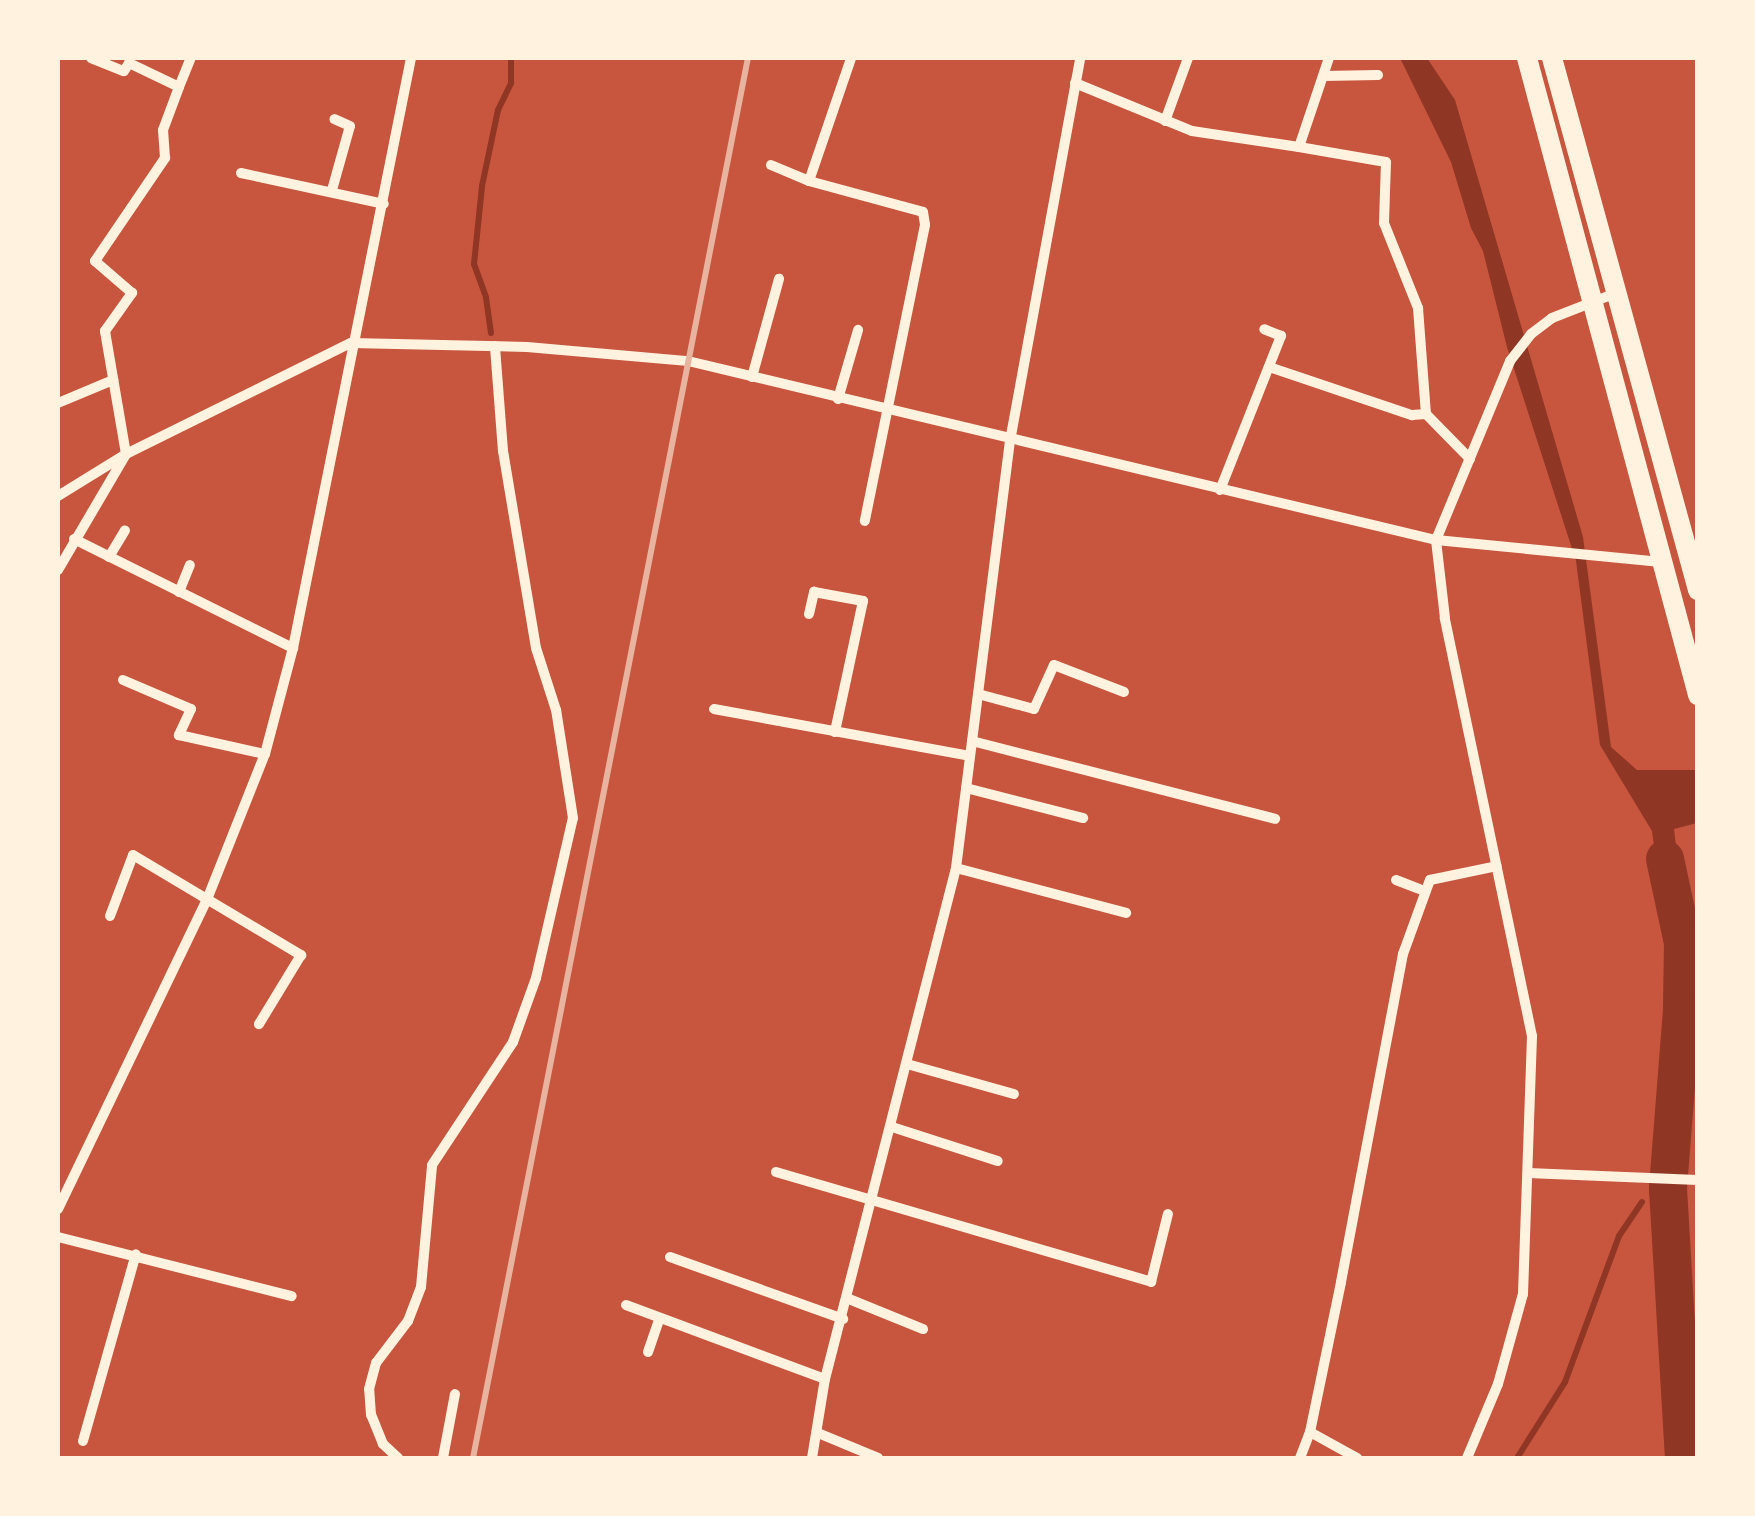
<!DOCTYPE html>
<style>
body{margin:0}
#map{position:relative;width:1755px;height:1516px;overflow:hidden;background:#c8553d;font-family:"Noto Serif",serif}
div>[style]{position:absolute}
.water>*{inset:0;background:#8f3625}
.stream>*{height:6px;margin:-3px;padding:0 3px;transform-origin:3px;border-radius:3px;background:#8f3625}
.river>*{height:38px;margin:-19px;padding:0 19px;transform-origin:19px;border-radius:19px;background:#8f3625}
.minor>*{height:10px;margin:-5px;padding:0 5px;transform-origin:5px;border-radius:5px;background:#fff3e0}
.trunk>*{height:20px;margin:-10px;padding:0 10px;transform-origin:10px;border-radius:10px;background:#fff3e0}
.rail>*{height:6px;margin:-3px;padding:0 3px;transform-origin:3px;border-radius:3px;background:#e9b49f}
span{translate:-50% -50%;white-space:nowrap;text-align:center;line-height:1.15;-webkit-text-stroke:9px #fff3e0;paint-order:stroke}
.frame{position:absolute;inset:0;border:60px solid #fff3e0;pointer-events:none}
</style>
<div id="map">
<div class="water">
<i style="clip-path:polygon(1400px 58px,1427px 58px,1455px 100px,1583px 537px,1611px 747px,1637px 770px,1695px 770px,1697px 823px,1674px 829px,1683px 907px,1662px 908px,1652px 831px,1600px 745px,1576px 561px,1507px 347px,1483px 251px,1471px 228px,1451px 162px)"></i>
</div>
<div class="stream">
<i style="left:491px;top:333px;width:36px;rotate:-98deg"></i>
<i style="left:486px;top:297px;width:35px;rotate:-110deg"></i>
<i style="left:474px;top:264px;width:78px;rotate:-84.1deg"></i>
<i style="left:482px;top:186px;width:78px;rotate:-78.1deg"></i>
<i style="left:498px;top:110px;width:30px;rotate:-64deg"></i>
<i style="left:511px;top:83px;width:25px;rotate:-90deg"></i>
<i style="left:1657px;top:1193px;width:12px;rotate:-20deg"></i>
<i style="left:1517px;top:1458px;width:90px;rotate:-57.7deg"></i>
<i style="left:1565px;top:1382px;width:156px;rotate:-69.7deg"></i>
<i style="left:1619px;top:1236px;width:41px;rotate:-55.9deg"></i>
</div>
<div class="river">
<i style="left:1665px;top:859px;width:86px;rotate:77.9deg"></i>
<i style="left:1683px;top:943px;width:67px;rotate:90.9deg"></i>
<i style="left:1682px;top:1010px;width:180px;rotate:94.5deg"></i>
<i style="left:1668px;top:1189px;width:269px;rotate:86.6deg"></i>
</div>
<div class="minor">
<i style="left:91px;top:58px;width:35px;rotate:22deg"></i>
<i style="left:124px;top:71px;width:9px;rotate:-58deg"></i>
<i style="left:129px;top:63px;width:55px;rotate:25.6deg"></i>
<i style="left:179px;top:87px;width:31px;rotate:-68deg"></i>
<i style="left:1323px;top:76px;width:55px;rotate:-1deg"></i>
<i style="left:1075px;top:83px;width:126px;rotate:22.3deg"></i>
<i style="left:1192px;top:131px;width:108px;rotate:8.5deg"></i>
<i style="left:1299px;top:147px;width:94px;rotate:-71.4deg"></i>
<i style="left:1165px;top:121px;width:67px;rotate:-69.9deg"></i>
<i style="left:1299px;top:147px;width:88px;rotate:9.8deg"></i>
<i style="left:1386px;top:162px;width:61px;rotate:91.9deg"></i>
<i style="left:1384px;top:223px;width:92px;rotate:68.2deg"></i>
<i style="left:1418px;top:308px;width:106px;rotate:85.7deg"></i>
<i style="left:1426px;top:414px;width:63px;rotate:45.6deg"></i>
<i style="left:771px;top:165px;width:41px;rotate:22.8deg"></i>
<i style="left:809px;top:181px;width:130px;rotate:-71.1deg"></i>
<i style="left:241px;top:173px;width:146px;rotate:12.2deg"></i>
<i style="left:809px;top:181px;width:118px;rotate:15.2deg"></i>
<i style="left:923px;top:212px;width:13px;rotate:81deg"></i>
<i style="left:925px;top:225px;width:302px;rotate:101.5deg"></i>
<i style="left:332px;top:190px;width:66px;rotate:-74.3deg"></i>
<i style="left:350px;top:126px;width:17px;rotate:-156deg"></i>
<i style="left:1269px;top:367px;width:151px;rotate:18.6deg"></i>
<i style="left:1412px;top:415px;width:14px;rotate:-4deg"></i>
<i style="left:752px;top:377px;width:102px;rotate:-74.6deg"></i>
<i style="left:838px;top:399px;width:72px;rotate:-73.8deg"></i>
<i style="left:58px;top:403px;width:60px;rotate:-22.7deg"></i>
<i style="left:1220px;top:490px;width:166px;rotate:-68.4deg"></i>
<i style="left:1281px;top:336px;width:18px;rotate:-158deg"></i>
<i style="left:58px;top:496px;width:80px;rotate:-31.7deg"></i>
<i style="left:126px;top:454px;width:251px;rotate:-26.3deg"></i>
<i style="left:351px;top:343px;width:176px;rotate:1.3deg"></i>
<i style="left:527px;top:347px;width:162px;rotate:5deg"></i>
<i style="left:688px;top:361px;width:769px;rotate:13.46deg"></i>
<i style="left:1436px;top:540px;width:226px;rotate:5.6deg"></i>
<i style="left:74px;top:539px;width:245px;rotate:26.5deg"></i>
<i style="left:109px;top:557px;width:31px;rotate:-59deg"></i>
<i style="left:58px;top:570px;width:134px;rotate:-59.6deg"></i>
<i style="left:126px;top:454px;width:125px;rotate:-99.7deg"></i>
<i style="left:105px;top:331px;width:47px;rotate:-54.6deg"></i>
<i style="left:132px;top:293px;width:49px;rotate:-139.1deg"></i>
<i style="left:95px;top:261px;width:125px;rotate:-55.8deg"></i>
<i style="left:165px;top:158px;width:28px;rotate:-94deg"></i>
<i style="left:163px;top:130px;width:46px;rotate:-69.6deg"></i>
<i style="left:179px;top:592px;width:29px;rotate:-68deg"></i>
<i style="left:809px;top:614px;width:23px;rotate:-77deg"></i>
<i style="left:814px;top:592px;width:50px;rotate:10.4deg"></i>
<i style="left:863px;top:601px;width:134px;rotate:102.1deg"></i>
<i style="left:123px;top:680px;width:74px;rotate:23.1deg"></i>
<i style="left:191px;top:709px;width:29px;rotate:115deg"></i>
<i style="left:179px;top:735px;width:88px;rotate:12.5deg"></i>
<i style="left:978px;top:694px;width:58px;rotate:15deg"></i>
<i style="left:1034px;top:709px;width:48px;rotate:-65.6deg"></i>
<i style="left:1054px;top:665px;width:75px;rotate:21.1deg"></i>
<i style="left:714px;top:709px;width:260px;rotate:10.4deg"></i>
<i style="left:972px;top:741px;width:313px;rotate:14.4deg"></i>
<i style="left:966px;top:788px;width:121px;rotate:14.4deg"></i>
<i style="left:956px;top:868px;width:176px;rotate:14.8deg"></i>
<i style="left:1396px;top:880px;width:31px;rotate:21deg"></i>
<i style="left:110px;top:916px;width:65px;rotate:-69.3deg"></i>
<i style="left:133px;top:855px;width:196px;rotate:30.8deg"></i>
<i style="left:301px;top:955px;width:81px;rotate:121.3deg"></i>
<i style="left:907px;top:1064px;width:111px;rotate:15.7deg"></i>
<i style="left:892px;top:1127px;width:111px;rotate:17.8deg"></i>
<i style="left:776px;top:1172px;width:391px;rotate:16.3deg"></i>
<i style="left:1151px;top:1282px;width:70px;rotate:-76deg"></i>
<i style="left:1528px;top:1173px;width:170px;rotate:2.4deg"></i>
<i style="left:58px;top:1209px;width:341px;rotate:-64.3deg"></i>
<i style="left:206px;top:902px;width:159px;rotate:-68.3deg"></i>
<i style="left:265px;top:754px;width:110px;rotate:-75.2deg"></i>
<i style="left:293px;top:648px;width:602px;rotate:-78.69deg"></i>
<i style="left:58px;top:1237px;width:241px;rotate:14.2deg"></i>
<i style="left:670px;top:1257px;width:184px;rotate:19.7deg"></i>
<i style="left:849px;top:1299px;width:80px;rotate:22.1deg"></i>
<i style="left:626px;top:1305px;width:212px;rotate:20.4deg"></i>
<i style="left:648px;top:1352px;width:36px;rotate:-71deg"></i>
<i style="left:1310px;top:1432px;width:54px;rotate:29deg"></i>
<i style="left:818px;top:1433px;width:65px;rotate:22.6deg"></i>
<i style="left:83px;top:1441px;width:194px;rotate:-74.2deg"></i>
<i style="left:398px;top:1458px;width:21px;rotate:-137deg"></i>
<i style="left:383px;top:1444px;width:31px;rotate:-112deg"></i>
<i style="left:371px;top:1415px;width:26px;rotate:-94deg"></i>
<i style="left:369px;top:1389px;width:27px;rotate:-75deg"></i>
<i style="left:376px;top:1363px;width:53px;rotate:-52.7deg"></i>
<i style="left:408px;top:1321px;width:36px;rotate:-69deg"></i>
<i style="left:421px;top:1287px;width:122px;rotate:-84.8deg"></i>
<i style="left:432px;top:1165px;width:147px;rotate:-56.6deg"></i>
<i style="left:513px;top:1042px;width:68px;rotate:-70.2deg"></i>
<i style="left:536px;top:978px;width:164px;rotate:-77deg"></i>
<i style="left:573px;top:818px;width:109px;rotate:-98.9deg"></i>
<i style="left:556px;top:710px;width:65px;rotate:-107.9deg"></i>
<i style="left:536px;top:648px;width:200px;rotate:-99.5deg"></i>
<i style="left:503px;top:451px;width:105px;rotate:-94.4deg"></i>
<i style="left:443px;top:1458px;width:65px;rotate:-79.4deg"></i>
<i style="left:812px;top:1458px;width:80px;rotate:-80.7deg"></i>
<i style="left:825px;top:1379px;width:528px;rotate:-75.62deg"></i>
<i style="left:956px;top:868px;width:430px;rotate:-82.8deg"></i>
<i style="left:1010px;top:441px;width:389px;rotate:-79.6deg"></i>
<i style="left:1300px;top:1458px;width:28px;rotate:-69deg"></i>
<i style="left:1310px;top:1432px;width:153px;rotate:-78.3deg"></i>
<i style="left:1341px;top:1282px;width:334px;rotate:-79.3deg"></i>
<i style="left:1403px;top:954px;width:79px;rotate:-70deg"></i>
<i style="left:1430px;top:880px;width:68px;rotate:-11.8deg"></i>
<i style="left:1467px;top:1458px;width:80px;rotate:-67.3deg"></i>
<i style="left:1498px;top:1384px;width:93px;rotate:-74.5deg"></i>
<i style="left:1523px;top:1294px;width:258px;rotate:-88deg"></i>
<i style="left:1532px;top:1036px;width:427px;rotate:-101.8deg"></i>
<i style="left:1445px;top:618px;width:79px;rotate:-96.6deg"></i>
<i style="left:1436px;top:540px;width:194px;rotate:-67.5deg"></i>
<i style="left:1510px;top:361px;width:34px;rotate:-52deg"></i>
<i style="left:1531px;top:334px;width:26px;rotate:-37deg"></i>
<i style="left:1552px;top:318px;width:69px;rotate:-21.3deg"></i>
</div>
<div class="trunk">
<i style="left:1527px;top:58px;width:660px;rotate:74.97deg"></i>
<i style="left:1552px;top:58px;width:552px;rotate:74.65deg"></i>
</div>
<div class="rail">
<i style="left:473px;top:1458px;width:1427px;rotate:-78.89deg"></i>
</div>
<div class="frame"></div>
</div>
